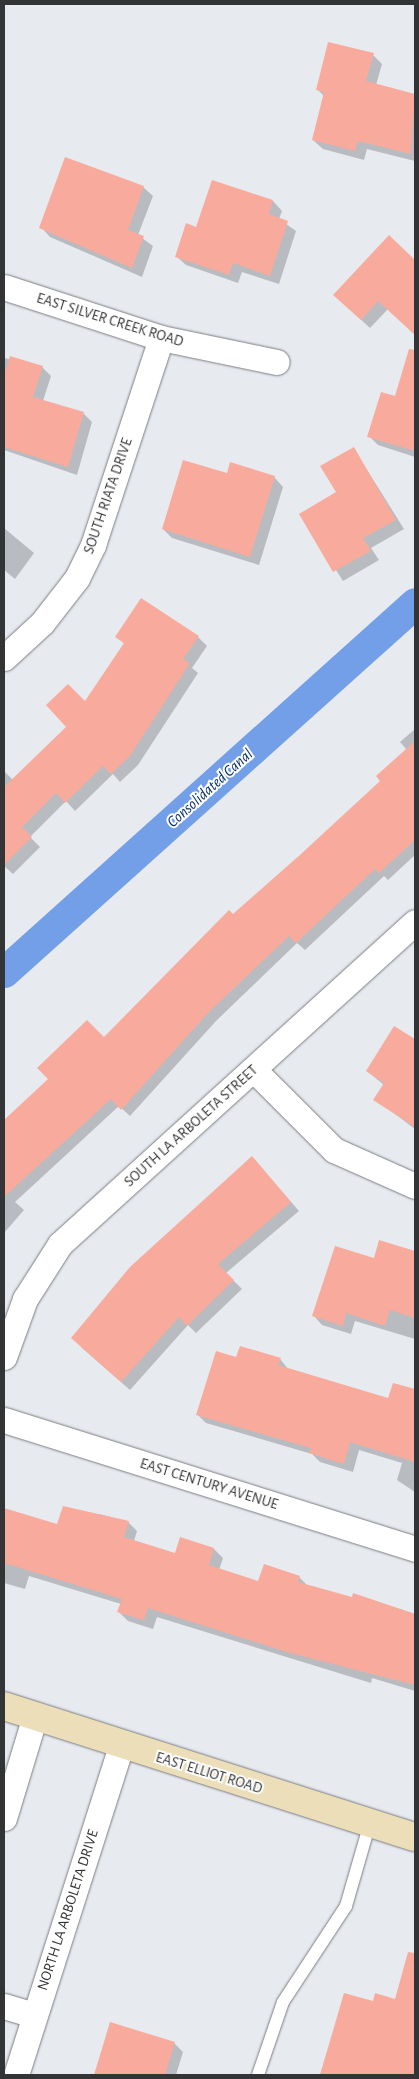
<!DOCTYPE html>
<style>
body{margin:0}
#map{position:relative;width:419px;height:2079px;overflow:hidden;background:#e7eaef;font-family:"Alegreya Sans",sans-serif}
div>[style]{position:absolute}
.shadow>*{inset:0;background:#0003}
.canal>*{height:31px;margin:-15.5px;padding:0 15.5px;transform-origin:15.5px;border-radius:15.5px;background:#729fe7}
.building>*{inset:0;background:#f8ab9d}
.roads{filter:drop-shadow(0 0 1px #7b7d81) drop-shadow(0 0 1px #7b7d81)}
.lane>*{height:12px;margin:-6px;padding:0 6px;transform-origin:6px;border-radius:6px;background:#fff}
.street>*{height:25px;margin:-12.5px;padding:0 12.5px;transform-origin:12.5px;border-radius:12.5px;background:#fff}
.secondary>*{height:28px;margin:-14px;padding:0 14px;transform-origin:14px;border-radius:14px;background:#ecdeb8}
span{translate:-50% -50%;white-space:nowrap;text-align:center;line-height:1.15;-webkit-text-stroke:4px #fff;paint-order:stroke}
.street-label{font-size:15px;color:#333436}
.water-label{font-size:16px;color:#042c6b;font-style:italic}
.frame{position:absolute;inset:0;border:5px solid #333436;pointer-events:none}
</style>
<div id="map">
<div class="shadow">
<i style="clip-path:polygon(373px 55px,382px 64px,376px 85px,415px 96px,415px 161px,367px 149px,364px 160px,323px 149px,313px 140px,324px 96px,317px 89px)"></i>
<i style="clip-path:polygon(213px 181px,273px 201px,282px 211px,279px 219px,296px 231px,279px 284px,242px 272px,238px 283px,186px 265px,176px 256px,197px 228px)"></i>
<i style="clip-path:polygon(143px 187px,153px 196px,138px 235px,153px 246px,142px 277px,50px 237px,41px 227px)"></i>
<i style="clip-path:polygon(389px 237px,415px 261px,415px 335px,388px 309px,370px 328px,344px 304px)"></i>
<i style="clip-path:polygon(409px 353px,415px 355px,415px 457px,378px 445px,369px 436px,396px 398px)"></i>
<i style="clip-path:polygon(4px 358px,42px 367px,51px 376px,43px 401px,83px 413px,92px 422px,77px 475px,4px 450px)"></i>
<i style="clip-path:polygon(354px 449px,404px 529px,371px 548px,379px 560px,343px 581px,300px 514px,337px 492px)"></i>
<i style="clip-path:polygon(227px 475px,274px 477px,283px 487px,259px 565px,172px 538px,163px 529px)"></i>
<i style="clip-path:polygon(4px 528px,34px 553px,15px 579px,4px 570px)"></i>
<i style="clip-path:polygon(117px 637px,198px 637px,207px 646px,192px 668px,198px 673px,138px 765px,120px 782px,113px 774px,75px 811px,66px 801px,30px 837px,40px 847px,13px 874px,4px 866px,4px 771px,13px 780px,68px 727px,125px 644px)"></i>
<i style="clip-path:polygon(415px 729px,415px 855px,388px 880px,384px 876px,305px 950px,297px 943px,216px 1021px,130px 1116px,119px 1106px,15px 1202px,24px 1210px,4px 1233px,4px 1122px,50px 1079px,104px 1038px,382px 782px,407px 750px,400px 742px)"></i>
<i style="clip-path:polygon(395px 1027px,415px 1041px,415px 1129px,375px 1099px,384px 1085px,367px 1071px)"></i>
<i style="clip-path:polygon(252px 1157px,299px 1211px,226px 1273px,242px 1289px,196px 1333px,188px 1325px,130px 1390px,81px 1347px)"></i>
<i style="clip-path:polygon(409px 1251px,415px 1257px,415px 1339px,355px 1321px,351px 1334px,322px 1325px,314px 1316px,374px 1259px)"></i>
<i style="clip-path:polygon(237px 1358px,280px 1359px,289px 1370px,389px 1399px,394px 1384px,415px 1391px,415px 1492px,397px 1480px,402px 1463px,359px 1450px,353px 1472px,320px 1462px,312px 1454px,206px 1423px,197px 1414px)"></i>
<i style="clip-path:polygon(4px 1509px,58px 1526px,98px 1518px,99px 1514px,128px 1522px,137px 1531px,134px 1541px,176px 1554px,214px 1549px,223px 1558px,219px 1570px,259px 1583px,299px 1577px,308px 1586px,353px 1599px,354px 1594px,415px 1614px,415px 1691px,372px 1678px,371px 1683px,157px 1617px,153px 1629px,128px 1621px,119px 1612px,121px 1604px,29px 1576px,25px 1589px,4px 1583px)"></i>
<i style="clip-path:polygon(399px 1990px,415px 1995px,415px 2075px,320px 2075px,345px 1995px,373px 2003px,396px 2000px)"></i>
<i style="clip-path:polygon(111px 2024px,174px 2043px,183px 2052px,176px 2075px,96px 2075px)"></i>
</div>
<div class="canal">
<i style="left:4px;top:972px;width:552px;rotate:-41.92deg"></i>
</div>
<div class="building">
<i style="clip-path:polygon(328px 42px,374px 53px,366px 81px,415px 94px,411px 154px,358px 141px,355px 151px,312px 140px,324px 92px,316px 90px)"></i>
<i style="clip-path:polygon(65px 157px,144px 186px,128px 230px,144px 236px,132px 268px,39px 228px)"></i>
<i style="clip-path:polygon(212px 180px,273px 200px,269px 214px,288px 221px,270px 276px,233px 263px,229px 275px,175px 257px,186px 223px,196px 227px)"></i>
<i style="clip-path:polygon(389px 235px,415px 260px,415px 335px,378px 301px,361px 320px,333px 295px)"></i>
<i style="clip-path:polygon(409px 349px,415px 350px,415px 451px,367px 437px,381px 392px,395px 396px)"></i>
<i style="clip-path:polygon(10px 356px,43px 366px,33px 397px,84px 412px,68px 467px,4px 447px,4px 376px)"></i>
<i style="clip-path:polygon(354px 447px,396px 520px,363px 538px,371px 551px,333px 572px,299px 514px,336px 492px,320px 466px)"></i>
<i style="clip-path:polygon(183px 460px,227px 473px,230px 462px,275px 476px,250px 557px,162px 529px)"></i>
<i style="clip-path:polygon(141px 598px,199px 636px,183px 659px,190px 663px,130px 756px,111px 774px,103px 766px,65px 803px,56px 793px,22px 827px,32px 837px,4px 865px,4px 787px,66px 727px,46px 705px,68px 684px,85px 701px,124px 643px,115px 637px)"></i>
<i style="clip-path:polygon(415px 741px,415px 840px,379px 873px,375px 869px,296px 943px,289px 936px,208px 1013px,121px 1110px,111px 1099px,4px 1197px,4px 1120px,48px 1079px,37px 1068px,87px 1020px,104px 1037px,229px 910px,233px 914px,301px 854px,380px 781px,376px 776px)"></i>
<i style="clip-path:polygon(394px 1026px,415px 1039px,415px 1127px,373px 1100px,384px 1083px,366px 1071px)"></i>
<i style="clip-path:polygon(252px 1156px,291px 1202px,218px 1264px,234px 1280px,187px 1326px,179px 1317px,121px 1382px,71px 1338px,130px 1267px)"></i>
<i style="clip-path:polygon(379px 1240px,415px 1251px,415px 1318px,390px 1310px,385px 1326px,346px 1313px,343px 1326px,312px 1316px,335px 1246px,374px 1258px)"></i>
<i style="clip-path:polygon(240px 1346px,281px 1358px,278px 1365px,388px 1398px,393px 1383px,415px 1389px,415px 1462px,350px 1442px,344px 1464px,309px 1453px,311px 1448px,196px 1415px,216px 1351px,236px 1357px)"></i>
<i style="clip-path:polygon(63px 1506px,129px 1521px,124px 1537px,175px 1553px,180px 1537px,214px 1548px,209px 1565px,258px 1581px,264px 1564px,300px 1576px,298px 1582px,352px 1597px,353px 1593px,415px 1614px,415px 1685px,290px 1653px,148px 1608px,144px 1620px,117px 1612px,122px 1599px,4px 1563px,4px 1508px,57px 1524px)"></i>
<i style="clip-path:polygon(408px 1952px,415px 1953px,415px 2075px,320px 2075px,344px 1993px,373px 2001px,375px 1993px,395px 1999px)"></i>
<i style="clip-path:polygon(110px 2022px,175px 2042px,165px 2075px,94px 2075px)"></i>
</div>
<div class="roads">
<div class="lane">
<i style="left:258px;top:2075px;width:77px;rotate:-71.1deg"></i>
<i style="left:283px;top:2002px;width:115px;rotate:-56.7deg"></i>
<i style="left:346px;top:1906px;width:86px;rotate:-73.9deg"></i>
</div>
<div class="street">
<i style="left:4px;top:287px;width:165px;rotate:18deg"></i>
<i style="left:161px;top:338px;width:118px;rotate:11.7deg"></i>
<i style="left:4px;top:658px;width:52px;rotate:-42.6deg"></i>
<i style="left:42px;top:623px;width:57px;rotate:-52.1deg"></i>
<i style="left:77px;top:578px;width:37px;rotate:-64deg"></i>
<i style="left:93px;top:545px;width:218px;rotate:-71.8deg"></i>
<i style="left:254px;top:1070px;width:113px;rotate:45deg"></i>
<i style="left:334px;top:1150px;width:89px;rotate:24deg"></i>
<i style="left:4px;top:1357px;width:62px;rotate:-70.1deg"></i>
<i style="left:25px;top:1299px;width:65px;rotate:-57.5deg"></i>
<i style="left:60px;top:1244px;width:479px;rotate:-42.2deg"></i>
<i style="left:4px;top:1420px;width:431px;rotate:17.4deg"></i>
<i style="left:4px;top:1818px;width:107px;rotate:-73.1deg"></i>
<i style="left:4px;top:2006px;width:31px;rotate:17deg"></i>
<i style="left:16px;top:2075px;width:345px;rotate:-72.3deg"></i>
</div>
<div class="secondary">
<i style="left:4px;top:1706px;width:431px;rotate:17.7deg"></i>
</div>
</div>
<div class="street-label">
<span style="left:110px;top:320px;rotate:17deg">EAST SILVER CREEK ROAD</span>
<span style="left:108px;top:496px;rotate:-71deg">SOUTH RIATA DRIVE</span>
<span style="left:191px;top:1126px;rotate:-42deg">SOUTH LA ARBOLETA STREET</span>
<span style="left:209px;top:1484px;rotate:17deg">EAST CENTURY AVENUE</span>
<span style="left:209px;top:1773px;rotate:17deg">EAST ELLIOT ROAD</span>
<span style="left:68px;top:1910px;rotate:-72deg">NORTH LA ARBOLETA DRIVE</span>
</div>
<div class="water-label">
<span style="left:210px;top:788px;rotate:-42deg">Consolidated Canal</span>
</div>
<div class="frame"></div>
</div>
